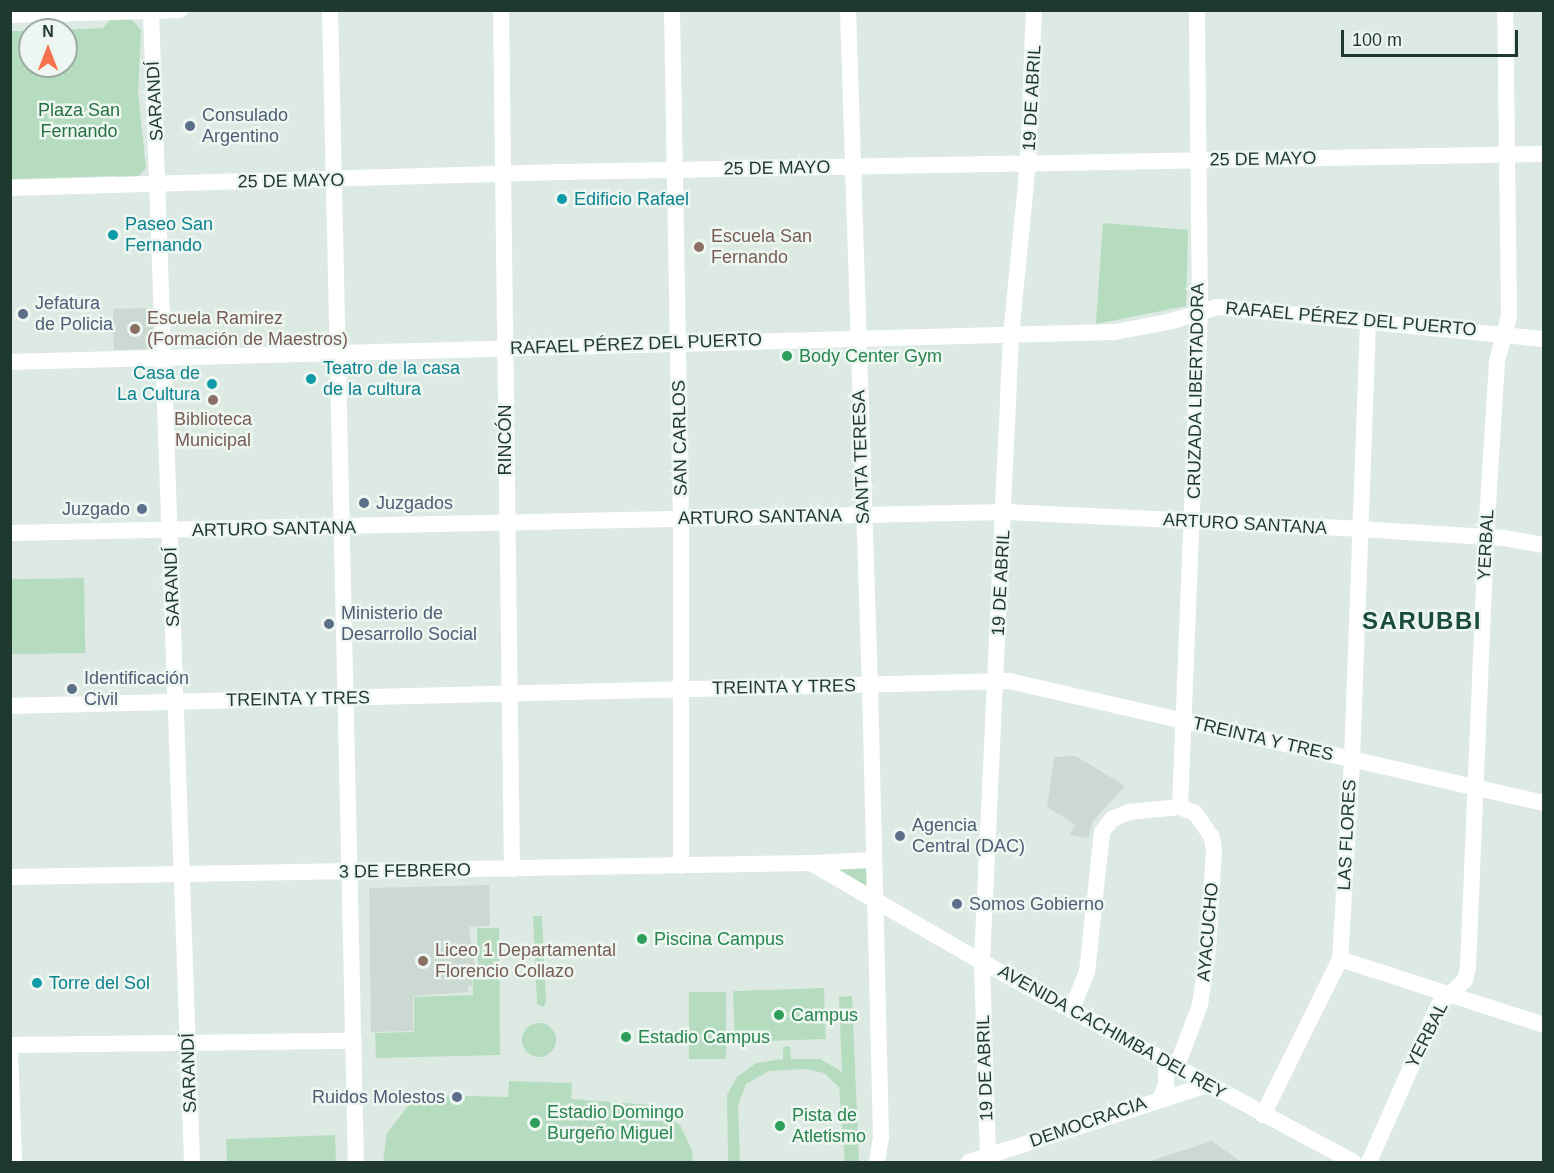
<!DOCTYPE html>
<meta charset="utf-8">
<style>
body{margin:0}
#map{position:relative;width:1554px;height:1173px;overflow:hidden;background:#ddeae4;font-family:Arial,sans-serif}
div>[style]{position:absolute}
.built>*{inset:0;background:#ccd9d3;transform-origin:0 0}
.green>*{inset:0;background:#b5dcbe;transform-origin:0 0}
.round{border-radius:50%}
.minor>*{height:16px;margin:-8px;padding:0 8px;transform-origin:8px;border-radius:8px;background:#fff}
.dots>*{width:16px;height:16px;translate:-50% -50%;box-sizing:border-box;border:3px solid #eef6f2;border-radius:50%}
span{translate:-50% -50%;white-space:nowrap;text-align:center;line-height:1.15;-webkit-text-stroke:5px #eef6f2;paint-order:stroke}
.street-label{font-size:18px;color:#1f3931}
.park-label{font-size:18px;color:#287141}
.service-label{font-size:18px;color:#4e5e75}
.left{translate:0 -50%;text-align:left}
.right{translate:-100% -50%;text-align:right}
.culture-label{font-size:18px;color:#0d838f}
.education-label{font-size:18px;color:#785e54}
.leisure-label{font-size:18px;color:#27864d}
.district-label{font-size:24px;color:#1b4b3d;font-weight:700;letter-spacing:1.5px}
.frame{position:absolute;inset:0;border:12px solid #1f3931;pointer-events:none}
.north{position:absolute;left:18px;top:18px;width:60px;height:60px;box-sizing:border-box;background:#eef6f2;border:2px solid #9baaa5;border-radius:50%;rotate:0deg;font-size:16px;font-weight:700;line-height:24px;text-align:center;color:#1f3931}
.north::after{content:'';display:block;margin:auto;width:21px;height:27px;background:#f57150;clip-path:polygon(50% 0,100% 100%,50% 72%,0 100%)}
.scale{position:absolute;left:1341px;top:30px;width:177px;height:27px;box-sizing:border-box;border:3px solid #1f3931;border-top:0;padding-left:8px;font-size:18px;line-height:21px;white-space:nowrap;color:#1f3931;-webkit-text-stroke:4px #eef6f2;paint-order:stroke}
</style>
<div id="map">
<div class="built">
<i style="left:155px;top:308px;width:41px;height:42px;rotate:89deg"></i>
<i style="clip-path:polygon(1076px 756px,1125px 786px,1093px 821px,1088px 838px,1069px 835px,1076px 825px,1047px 807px,1054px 757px)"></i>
<i style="clip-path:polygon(489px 885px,490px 926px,469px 927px,475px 966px,472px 967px,472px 986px,468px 986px,468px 992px,413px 996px,413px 1031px,371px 1032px,369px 888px)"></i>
<i style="clip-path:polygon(1212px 1141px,1241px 1162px,1147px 1162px)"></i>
</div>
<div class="green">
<i style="clip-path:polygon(111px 19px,132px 20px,141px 30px,138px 94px,146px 168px,137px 178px,121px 179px,116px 176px,11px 179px,10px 31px,30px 31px,30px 66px,66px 66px,66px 30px,61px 30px,103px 28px)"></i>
<i style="clip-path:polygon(1103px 223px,1188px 230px,1186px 306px,1096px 324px)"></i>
<i style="left:84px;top:578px;width:75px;height:73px;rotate:89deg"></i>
<i style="clip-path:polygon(866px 865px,866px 888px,825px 866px)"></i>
<i style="clip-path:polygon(533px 916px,542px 916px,546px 1003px,543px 1007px,537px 1004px)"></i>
<i style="clip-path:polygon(477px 928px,499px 928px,500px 1055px,376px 1058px,375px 1033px,414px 1032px,414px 997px,473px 995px,473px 968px,478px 967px)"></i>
<i style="left:824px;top:988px;width:51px;height:91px;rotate:88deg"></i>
<i style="left:689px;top:992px;width:37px;height:67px"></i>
<i style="clip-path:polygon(852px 996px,859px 1162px,845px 1162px,839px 1087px,824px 1073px,806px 1069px,769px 1071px,746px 1084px,738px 1105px,740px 1162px,728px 1162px,727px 1095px,737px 1077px,756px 1063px,783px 1059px,783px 1047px,790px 1046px,791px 1059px,820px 1059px,842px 1072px,839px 997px)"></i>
<i class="round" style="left:522px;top:1023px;width:34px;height:34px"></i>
<i style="clip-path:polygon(509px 1081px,572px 1083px,571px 1099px,652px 1105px,680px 1125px,692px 1150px,693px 1162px,383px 1162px,387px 1133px,408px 1106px,432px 1095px,508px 1097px)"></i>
<i style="clip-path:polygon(335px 1135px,336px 1162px,227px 1162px,226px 1139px)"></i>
</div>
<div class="minor">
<i style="left:330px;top:10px;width:1152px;rotate:88.71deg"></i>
<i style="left:501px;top:10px;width:859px;rotate:89.27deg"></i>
<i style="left:672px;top:10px;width:508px;rotate:88.99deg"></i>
<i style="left:681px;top:518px;width:348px;rotate:90deg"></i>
<i style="left:848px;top:10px;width:676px;rotate:88.14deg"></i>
<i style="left:870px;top:686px;width:451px;rotate:88.6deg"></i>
<i style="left:881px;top:1137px;width:25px;rotate:99deg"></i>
<i style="left:151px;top:12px;width:1151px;rotate:87.96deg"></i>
<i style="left:10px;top:15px;width:170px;rotate:-1.7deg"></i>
<i style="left:10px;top:188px;width:550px;rotate:-1.67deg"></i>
<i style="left:560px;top:172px;width:984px;rotate:-1.05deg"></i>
<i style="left:10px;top:362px;width:1105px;rotate:-1.56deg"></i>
<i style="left:1115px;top:332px;width:58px;rotate:-10.9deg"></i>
<i style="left:1172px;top:321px;width:47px;rotate:-17.3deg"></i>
<i style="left:1217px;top:307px;width:329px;rotate:5.6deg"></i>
<i style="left:10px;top:533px;width:995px;rotate:-1.21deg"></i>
<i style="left:1005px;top:512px;width:354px;rotate:2.7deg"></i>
<i style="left:1359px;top:529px;width:145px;rotate:3.6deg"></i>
<i style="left:1504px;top:538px;width:41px;rotate:9.9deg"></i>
<i style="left:10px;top:706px;width:999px;rotate:-1.43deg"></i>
<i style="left:1009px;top:681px;width:549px;rotate:12.85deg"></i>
<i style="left:1180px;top:807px;width:496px;rotate:-87.7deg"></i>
<i style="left:1200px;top:311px;width:301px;rotate:-90.6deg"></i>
<i style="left:811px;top:863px;width:61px;rotate:-2.8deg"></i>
<i style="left:10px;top:877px;width:801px;rotate:-1deg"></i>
<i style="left:811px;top:863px;width:198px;rotate:30.1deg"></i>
<i style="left:982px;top:962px;width:422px;rotate:28.3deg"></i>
<i style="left:1340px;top:959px;width:214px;rotate:17.9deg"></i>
<i style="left:1072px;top:1009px;width:40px;rotate:-68deg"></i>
<i style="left:1087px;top:972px;width:141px;rotate:-83.9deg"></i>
<i style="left:1102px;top:832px;width:16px;rotate:-52deg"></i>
<i style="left:1112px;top:819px;width:18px;rotate:-22deg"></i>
<i style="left:1129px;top:812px;width:51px;rotate:-5.6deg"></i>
<i style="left:1180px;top:807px;width:16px;rotate:22deg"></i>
<i style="left:1195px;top:813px;width:29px;rotate:55deg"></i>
<i style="left:1212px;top:837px;width:14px;rotate:82deg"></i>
<i style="left:1214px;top:851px;width:98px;rotate:93.5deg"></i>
<i style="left:1208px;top:949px;width:57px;rotate:98.1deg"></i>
<i style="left:1200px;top:1005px;width:67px;rotate:110.9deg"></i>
<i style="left:10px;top:1045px;width:344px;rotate:-0.7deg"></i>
<i style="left:10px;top:1051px;width:111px;rotate:87.9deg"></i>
<i style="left:1161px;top:1097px;width:13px;rotate:-67deg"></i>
<i style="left:1166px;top:1085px;width:22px;rotate:-90deg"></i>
<i style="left:1263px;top:1115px;width:174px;rotate:-63.7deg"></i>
<i style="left:1340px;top:959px;width:199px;rotate:-86.5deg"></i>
<i style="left:1352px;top:760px;width:439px;rotate:-87.9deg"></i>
<i style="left:988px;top:1156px;width:194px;rotate:-91.8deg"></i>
<i style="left:982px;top:962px;width:627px;rotate:-87.35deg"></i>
<i style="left:1011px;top:336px;width:174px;rotate:-84.4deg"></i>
<i style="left:1028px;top:163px;width:153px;rotate:-87.8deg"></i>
<i style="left:969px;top:1162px;width:250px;rotate:-17.9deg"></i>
<i style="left:1369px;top:1162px;width:171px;rotate:-66.1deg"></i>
<i style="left:1438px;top:1006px;width:37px;rotate:-44deg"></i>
<i style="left:1465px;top:980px;width:13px;rotate:-77deg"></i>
<i style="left:1468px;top:967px;width:430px;rotate:-87.6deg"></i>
<i style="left:1486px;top:537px;width:176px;rotate:-86.4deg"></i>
<i style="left:1497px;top:361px;width:47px;rotate:-75.1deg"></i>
<i style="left:1509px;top:316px;width:306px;rotate:-90.7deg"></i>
</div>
<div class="dots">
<i style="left:190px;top:126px;background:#5c6f8a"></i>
<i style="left:562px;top:199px;background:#0f9aa8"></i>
<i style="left:113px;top:235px;background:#0f9aa8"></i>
<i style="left:699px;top:247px;background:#8d6e63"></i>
<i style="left:23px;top:314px;background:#5c6f8a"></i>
<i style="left:135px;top:329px;background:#8d6e63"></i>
<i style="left:787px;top:356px;background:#2e9e5b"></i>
<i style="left:311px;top:379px;background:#0f9aa8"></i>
<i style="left:212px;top:384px;background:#0f9aa8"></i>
<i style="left:213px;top:400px;background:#8d6e63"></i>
<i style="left:364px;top:503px;background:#5c6f8a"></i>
<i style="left:142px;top:509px;background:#5c6f8a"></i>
<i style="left:329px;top:624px;background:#5c6f8a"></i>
<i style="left:72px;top:689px;background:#5c6f8a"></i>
<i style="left:900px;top:836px;background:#5c6f8a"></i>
<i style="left:957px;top:904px;background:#5c6f8a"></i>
<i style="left:642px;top:939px;background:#2e9e5b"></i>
<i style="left:423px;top:961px;background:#8d6e63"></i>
<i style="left:37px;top:983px;background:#0f9aa8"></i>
<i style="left:779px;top:1015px;background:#2e9e5b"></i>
<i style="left:626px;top:1037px;background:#2e9e5b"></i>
<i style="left:457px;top:1097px;background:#5c6f8a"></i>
<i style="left:535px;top:1123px;background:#2e9e5b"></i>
<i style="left:780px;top:1126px;background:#2e9e5b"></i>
</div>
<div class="street-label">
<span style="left:1032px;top:98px;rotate:-87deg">19 DE ABRIL</span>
<span style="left:155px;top:101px;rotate:-93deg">SARANDÍ</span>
<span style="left:1263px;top:159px;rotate:-1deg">25 DE MAYO</span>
<span style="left:777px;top:168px;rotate:-1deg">25 DE MAYO</span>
<span style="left:291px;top:181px;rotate:-1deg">25 DE MAYO</span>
<span style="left:1351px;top:319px;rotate:5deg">RAFAEL PÉREZ DEL PUERTO</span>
<span style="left:636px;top:344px;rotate:-2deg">RAFAEL PÉREZ DEL PUERTO</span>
<span style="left:1196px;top:391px;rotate:-89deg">CRUZADA LIBERTADORA</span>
<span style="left:680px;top:438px;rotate:-91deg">SAN CARLOS</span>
<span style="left:505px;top:440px;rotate:-90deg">RINCÓN</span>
<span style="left:861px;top:457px;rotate:-92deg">SANTA TERESA</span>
<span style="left:760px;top:517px;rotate:-1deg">ARTURO SANTANA</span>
<span style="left:1245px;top:524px;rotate:3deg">ARTURO SANTANA</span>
<span style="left:274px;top:529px;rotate:-1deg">ARTURO SANTANA</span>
<span style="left:1486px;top:545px;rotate:-87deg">YERBAL</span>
<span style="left:1001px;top:583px;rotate:-87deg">19 DE ABRIL</span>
<span style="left:172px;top:587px;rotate:-92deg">SARANDÍ</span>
<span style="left:784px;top:687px;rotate:-1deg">TREINTA Y TRES</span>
<span style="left:298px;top:699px;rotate:-1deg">TREINTA Y TRES</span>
<span style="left:1263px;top:739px;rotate:13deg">TREINTA Y TRES</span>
<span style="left:1347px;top:835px;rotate:-87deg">LAS FLORES</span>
<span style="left:405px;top:871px;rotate:-1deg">3 DE FEBRERO</span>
<span style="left:1208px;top:932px;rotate:-85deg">AYACUCHO</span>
<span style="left:1112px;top:1032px;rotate:29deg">AVENIDA CACHIMBA DEL REY</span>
<span style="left:1427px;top:1035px;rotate:-63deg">YERBAL</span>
<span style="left:985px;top:1068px;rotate:-92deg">19 DE ABRIL</span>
<span style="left:189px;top:1073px;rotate:-92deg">SARANDÍ</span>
<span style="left:1088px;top:1122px;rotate:-19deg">DEMOCRACIA</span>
</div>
<div class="park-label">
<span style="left:79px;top:121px">Plaza San<br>Fernando</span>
</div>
<div class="service-label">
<span class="left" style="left:202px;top:126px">Consulado<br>Argentino</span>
<span class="left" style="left:35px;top:314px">Jefatura<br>de Policia</span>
<span class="left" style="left:376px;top:503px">Juzgados</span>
<span class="right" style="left:130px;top:509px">Juzgado</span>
<span class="left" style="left:341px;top:624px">Ministerio de<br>Desarrollo Social</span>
<span class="left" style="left:84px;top:689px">Identificación<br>Civil</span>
<span class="left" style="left:912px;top:836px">Agencia<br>Central (DAC)</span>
<span class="left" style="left:969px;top:904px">Somos Gobierno</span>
<span class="right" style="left:445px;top:1097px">Ruidos Molestos</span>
</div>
<div class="culture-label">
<span class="left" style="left:574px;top:199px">Edificio Rafael</span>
<span class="left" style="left:125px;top:235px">Paseo San<br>Fernando</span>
<span class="left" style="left:323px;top:379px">Teatro de la casa<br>de la cultura</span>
<span class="right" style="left:200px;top:384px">Casa de<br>La Cultura</span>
<span class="left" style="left:49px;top:983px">Torre del Sol</span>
</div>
<div class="education-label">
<span class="left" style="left:711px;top:247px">Escuela San<br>Fernando</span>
<span class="left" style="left:147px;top:329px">Escuela Ramirez<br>(Formación de Maestros)</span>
<span style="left:213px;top:430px">Biblioteca<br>Municipal</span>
<span class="left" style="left:435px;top:961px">Liceo 1 Departamental<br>Florencio Collazo</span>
</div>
<div class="leisure-label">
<span class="left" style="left:799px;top:356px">Body Center Gym</span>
<span class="left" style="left:654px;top:939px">Piscina Campus</span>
<span class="left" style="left:791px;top:1015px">Campus</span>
<span class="left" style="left:638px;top:1037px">Estadio Campus</span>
<span class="left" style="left:547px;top:1123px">Estadio Domingo<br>Burgeño Miguel</span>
<span class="left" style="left:792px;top:1126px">Pista de<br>Atletismo</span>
</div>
<div class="district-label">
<span style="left:1422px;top:621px">SARUBBI</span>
</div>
<div class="frame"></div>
<div class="north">N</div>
<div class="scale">100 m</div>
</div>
